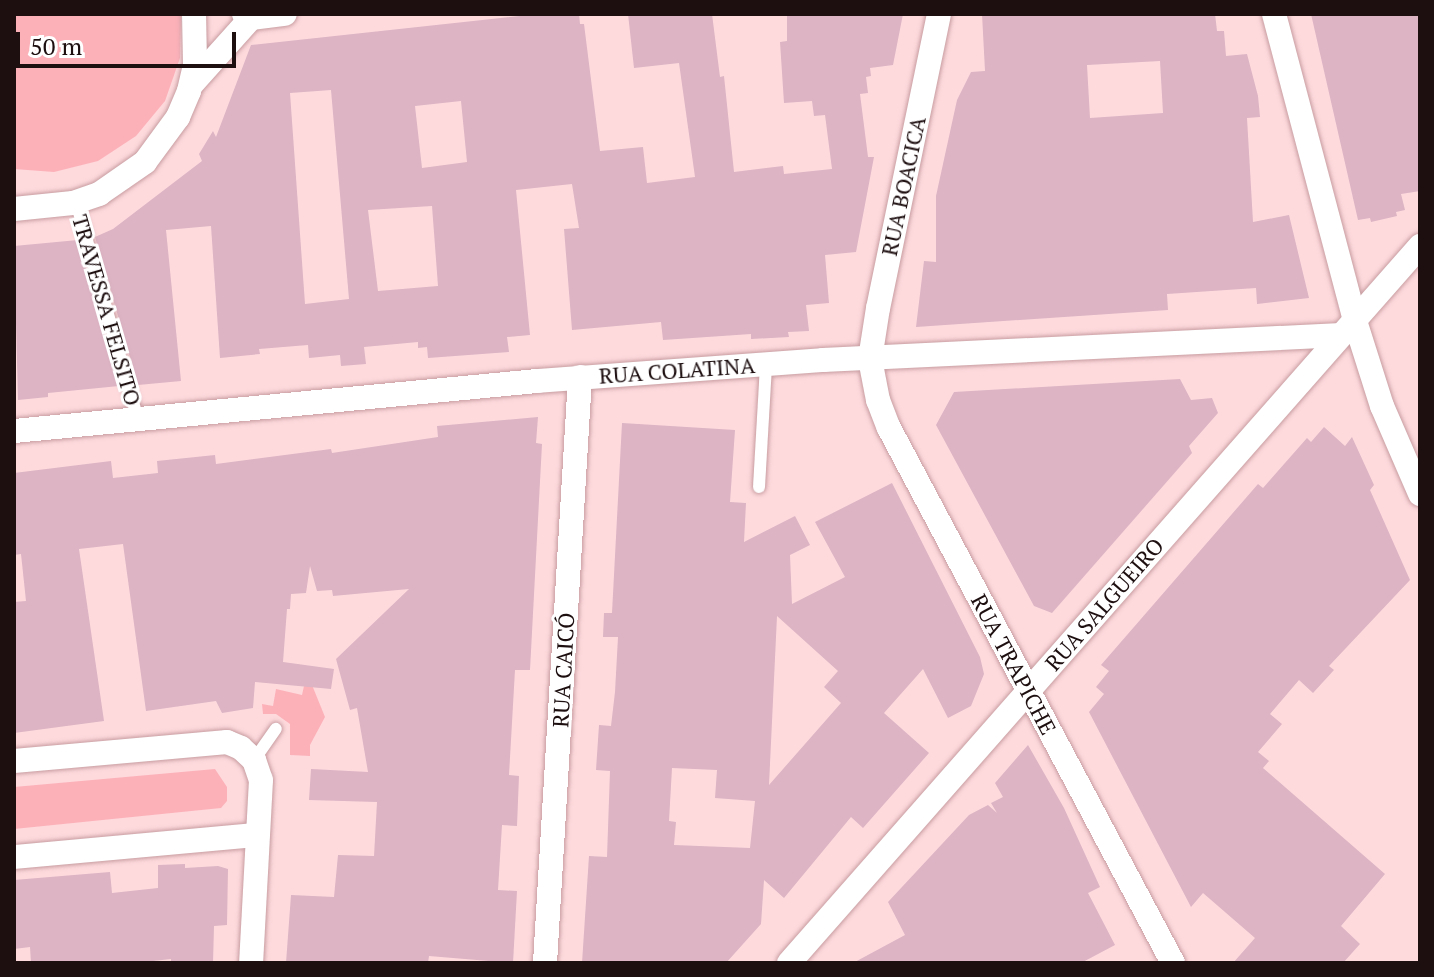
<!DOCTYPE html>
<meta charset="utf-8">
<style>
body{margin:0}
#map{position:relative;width:1434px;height:977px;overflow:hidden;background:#fedadd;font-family:"PT Serif",serif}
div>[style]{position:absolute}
.green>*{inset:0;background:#fcb1b9}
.building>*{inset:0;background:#dcb4c4}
.roads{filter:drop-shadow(0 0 2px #c79da1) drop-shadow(0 0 2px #c79da1)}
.service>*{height:12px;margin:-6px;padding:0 6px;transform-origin:6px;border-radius:6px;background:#fff}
.minor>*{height:24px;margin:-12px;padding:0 12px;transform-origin:12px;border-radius:12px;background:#fff}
span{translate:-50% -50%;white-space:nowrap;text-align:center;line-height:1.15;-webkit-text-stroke:6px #fff;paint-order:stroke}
.street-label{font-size:22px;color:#1d0e10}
.frame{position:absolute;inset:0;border:16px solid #1d0e10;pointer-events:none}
.scale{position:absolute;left:16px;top:32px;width:220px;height:36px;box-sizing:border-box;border:4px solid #1d0e10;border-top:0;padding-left:10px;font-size:24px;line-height:28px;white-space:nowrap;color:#1d0e10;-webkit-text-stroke:6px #fff;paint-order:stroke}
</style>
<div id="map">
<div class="green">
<i style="clip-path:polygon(14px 14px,181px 14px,180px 58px,165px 101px,136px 136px,98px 161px,54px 172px,14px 169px)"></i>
<i style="clip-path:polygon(312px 685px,325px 717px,310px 745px,310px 756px,290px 755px,290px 724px,276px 714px,263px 714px,262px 704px,273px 706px,276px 689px,302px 695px,304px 686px)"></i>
<i style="clip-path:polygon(215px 769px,227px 787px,227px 801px,221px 808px,14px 829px,14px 787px)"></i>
</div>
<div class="building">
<i style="clip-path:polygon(evenodd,538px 14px,579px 14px,580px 24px,584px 24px,600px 151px,643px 147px,647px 183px,695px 177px,679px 63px,634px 68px,628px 14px,712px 14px,720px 77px,724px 76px,734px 172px,783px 166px,784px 174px,832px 169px,825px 115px,814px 116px,812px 101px,784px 103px,780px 42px,787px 41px,787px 14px,903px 14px,893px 65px,870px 68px,871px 76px,866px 77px,868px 93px,860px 94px,868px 157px,874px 157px,856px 252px,825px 255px,829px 303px,806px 305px,809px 331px,788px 332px,789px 337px,751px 339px,751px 334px,663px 340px,661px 322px,572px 330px,564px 229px,579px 228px,572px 184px,516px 190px,530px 335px,507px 337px,509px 352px,428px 358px,427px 347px,418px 348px,418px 342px,364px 347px,366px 364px,341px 366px,340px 355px,309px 358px,308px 345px,259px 349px,260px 354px,220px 358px,211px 226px,166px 230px,181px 381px,138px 385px,95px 237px,113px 229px,202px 161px,199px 154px,213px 131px,216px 137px,251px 45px,538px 14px,331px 90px,349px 299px,305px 304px,290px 93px,331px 90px,538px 14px,461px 101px,467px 162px,422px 168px,415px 106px,461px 101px,538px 14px,432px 206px,438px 286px,378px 291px,368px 210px,432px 206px)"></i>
<i style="clip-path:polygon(evenodd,982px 14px,1215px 14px,1217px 31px,1224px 31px,1226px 56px,1247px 54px,1258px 96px,1260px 117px,1247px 118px,1253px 222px,1289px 215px,1309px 298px,1257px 304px,1256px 288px,1167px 294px,1168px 310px,916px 327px,924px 261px,936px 262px,936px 196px,957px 100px,971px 72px,985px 71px,982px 14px,1160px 61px,1163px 113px,1090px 118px,1087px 65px,1160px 61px)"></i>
<i style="clip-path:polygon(1311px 14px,1420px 14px,1420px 191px,1401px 194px,1405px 210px,1396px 212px,1397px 216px,1371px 222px,1370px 218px,1358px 220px)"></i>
<i style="clip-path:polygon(78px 240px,119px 386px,48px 393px,48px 397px,18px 400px,14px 246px)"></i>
<i style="clip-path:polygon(1180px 379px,1191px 400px,1212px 398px,1218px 413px,1189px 446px,1192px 453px,1052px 613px,1034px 606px,936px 425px,954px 392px)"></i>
<i style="clip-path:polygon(538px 417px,536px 443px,542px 444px,530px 670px,515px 670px,509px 775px,519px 776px,517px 826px,502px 825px,498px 890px,517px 891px,513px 963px,429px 956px,428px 963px,286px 963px,291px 895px,334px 897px,338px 855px,374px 856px,377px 802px,309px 800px,311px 769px,368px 772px,357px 708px,350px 710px,336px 659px,409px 589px,333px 596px,332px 590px,317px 591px,310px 566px,306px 593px,291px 594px,290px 609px,287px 609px,283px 662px,334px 669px,331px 689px,255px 682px,253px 708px,222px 713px,216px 701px,146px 711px,123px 544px,79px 549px,104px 721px,14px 733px,14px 602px,26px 601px,21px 554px,14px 555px,14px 473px,111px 461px,113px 478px,158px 473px,157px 461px,215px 455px,216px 464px,331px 449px,332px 453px,438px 437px,437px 426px)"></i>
<i style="clip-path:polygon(evenodd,622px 423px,735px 430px,730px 502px,746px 503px,744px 542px,795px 516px,810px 545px,790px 555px,792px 604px,845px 577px,815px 522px,892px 483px,980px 657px,984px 674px,971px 706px,948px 718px,923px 669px,884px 713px,929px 753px,863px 828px,851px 817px,784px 898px,764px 880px,761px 924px,726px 963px,582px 963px,589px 856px,607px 857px,610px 771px,596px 770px,599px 725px,611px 726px,615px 692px,618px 637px,603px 637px,604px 613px,612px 613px,622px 423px,777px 616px,838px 671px,824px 687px,841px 703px,769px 785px,777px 616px,622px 423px,672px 768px,717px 770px,715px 798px,755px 801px,750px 848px,674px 845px,676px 822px,669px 821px,672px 768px)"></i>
<i style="clip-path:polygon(1324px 427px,1345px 446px,1352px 437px,1374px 485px,1370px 490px,1410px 580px,1329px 666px,1334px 670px,1313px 693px,1299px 680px,1270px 714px,1282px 724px,1258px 752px,1269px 761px,1263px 768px,1385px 874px,1341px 926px,1360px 944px,1343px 963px,1233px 963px,1255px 938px,1203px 893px,1191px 907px,1089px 712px,1104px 694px,1096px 687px,1109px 671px,1101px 665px,1258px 484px,1263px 488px,1307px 438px,1311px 442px)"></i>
<i style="clip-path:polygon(1028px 745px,1064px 808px,1100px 887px,1088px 893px,1115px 945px,1081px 963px,853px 963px,905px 935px,888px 902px,969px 815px,988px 805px,997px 813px,991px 803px,1003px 797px,995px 783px)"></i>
<i style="clip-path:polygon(185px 864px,185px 868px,218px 866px,228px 869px,227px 925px,214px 926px,213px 963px,171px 963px,171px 959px,135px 963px,31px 963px,30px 947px,14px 949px,14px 880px,110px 872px,112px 893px,158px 888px,158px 865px)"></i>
</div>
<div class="roads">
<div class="service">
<i style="left:76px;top:202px;width:226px;rotate:74.1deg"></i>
<i style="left:759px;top:487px;width:123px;rotate:-86.7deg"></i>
<i style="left:254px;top:760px;width:38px;rotate:-55deg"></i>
</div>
<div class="minor">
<i style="left:244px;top:14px;width:8px;rotate:30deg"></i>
<i style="left:251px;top:18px;width:34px;rotate:-7deg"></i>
<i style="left:939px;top:14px;width:300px;rotate:101.7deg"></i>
<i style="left:878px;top:308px;width:52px;rotate:98.9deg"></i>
<i style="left:870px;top:359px;width:42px;rotate:79deg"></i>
<i style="left:878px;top:400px;width:30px;rotate:69deg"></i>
<i style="left:889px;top:428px;width:606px;rotate:62.04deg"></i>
<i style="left:1274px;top:14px;width:318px;rotate:75.2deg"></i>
<i style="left:1355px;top:321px;width:89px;rotate:72.4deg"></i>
<i style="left:1382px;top:406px;width:96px;rotate:66.6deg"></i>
<i style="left:191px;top:85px;width:90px;rotate:-48.2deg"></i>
<i style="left:14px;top:209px;width:59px;rotate:-5.8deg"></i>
<i style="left:73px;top:203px;width:28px;rotate:-19deg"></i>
<i style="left:99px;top:194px;width:56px;rotate:-34.8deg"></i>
<i style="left:145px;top:162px;width:56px;rotate:-53.7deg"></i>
<i style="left:178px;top:117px;width:28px;rotate:-67deg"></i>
<i style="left:189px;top:91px;width:28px;rotate:-77deg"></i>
<i style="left:195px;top:64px;width:50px;rotate:-91.1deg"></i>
<i style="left:14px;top:431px;width:525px;rotate:-5.46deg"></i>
<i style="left:537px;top:381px;width:287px;rotate:-4.2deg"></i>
<i style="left:823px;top:360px;width:519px;rotate:-2.76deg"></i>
<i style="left:14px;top:761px;width:214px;rotate:-5.1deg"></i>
<i style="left:227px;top:742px;width:15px;rotate:23deg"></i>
<i style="left:241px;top:748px;width:18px;rotate:43deg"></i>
<i style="left:254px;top:760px;width:21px;rotate:71deg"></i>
<i style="left:261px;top:780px;width:183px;rotate:93.1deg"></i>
<i style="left:14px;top:857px;width:244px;rotate:-5.2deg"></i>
<i style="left:545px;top:963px;width:587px;rotate:-86.58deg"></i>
<i style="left:789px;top:963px;width:955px;rotate:-48.65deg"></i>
</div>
</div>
<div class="street-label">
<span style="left:903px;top:186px;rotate:-78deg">RUA BOACICA</span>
<span style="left:107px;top:310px;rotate:74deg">TRAVESSA FELSITO</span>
<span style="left:677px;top:370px;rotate:-4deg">RUA COLATINA</span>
<span style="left:1104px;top:604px;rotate:-49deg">RUA SALGUEIRO</span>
<span style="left:1014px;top:664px;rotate:62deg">RUA TRAPICHE</span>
<span style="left:563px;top:670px;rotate:-87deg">RUA CAICÓ</span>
</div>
<div class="frame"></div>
<div class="scale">50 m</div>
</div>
